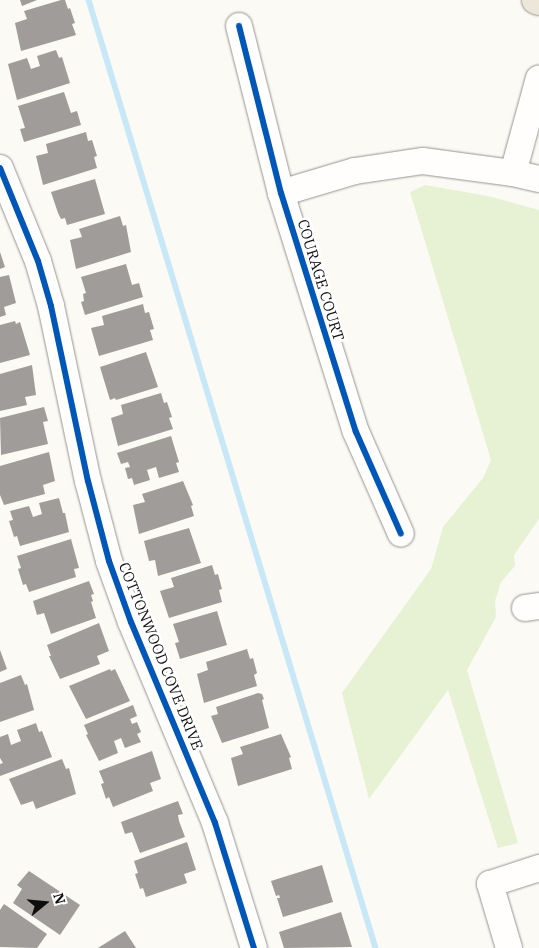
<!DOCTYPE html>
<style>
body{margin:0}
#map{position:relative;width:539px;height:948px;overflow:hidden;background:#fcfaf4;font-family:"IBM Plex Serif",serif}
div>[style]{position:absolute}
.green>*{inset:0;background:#e6f2d3}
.stream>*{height:5.5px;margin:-2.75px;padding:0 2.75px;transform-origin:2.75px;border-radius:2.75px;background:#c9e8f7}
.building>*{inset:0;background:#9f9c99}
.roads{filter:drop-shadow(0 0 1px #959492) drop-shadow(0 0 1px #959492)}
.minor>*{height:26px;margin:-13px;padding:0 13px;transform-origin:13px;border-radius:13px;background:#fffefd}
.major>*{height:28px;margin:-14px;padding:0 14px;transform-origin:14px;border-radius:14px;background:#ede7d9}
.cycleway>*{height:6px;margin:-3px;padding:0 3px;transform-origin:3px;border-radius:3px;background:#0057b8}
span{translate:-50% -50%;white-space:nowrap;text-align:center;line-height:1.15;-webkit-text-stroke:5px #fff;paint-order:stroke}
.street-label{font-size:15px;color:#0e0e0e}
.north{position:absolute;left:20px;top:878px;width:50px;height:50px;-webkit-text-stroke:4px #fff;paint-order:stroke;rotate:73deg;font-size:14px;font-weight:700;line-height:20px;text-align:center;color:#0e0e0e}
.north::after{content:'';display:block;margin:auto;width:18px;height:22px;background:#0e0e0e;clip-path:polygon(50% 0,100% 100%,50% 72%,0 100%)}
</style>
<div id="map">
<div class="green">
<i style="clip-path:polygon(425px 185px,488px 196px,539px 210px,539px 519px,514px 555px,515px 566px,501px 582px,495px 601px,496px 617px,467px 670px,518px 843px,498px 848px,448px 690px,369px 799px,342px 693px,431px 569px,443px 527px,483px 478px,491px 460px,410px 192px)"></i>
</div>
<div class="stream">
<i style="left:89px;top:0;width:990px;rotate:73.16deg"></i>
</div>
<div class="building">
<i style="clip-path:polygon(20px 0,37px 0,22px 6px)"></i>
<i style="clip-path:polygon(61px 0,65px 0,68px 9px,70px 8px,75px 23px,72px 24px,76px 35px,21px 51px,15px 23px,27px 19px,24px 11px)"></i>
<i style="clip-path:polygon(56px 50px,59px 58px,62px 57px,70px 83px,17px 100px,8px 64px,27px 58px,31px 69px,40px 66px,37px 56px)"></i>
<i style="clip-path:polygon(64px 92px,71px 113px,77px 111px,81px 125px,24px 142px,20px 129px,25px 128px,18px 106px)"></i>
<i style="clip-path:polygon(86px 132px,88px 141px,92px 140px,97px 156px,94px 157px,97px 168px,43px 185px,36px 156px,48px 153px,46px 144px)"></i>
<i style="clip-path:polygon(95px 179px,105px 214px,67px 225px,65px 218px,61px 219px,58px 213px,51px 192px)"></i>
<i style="clip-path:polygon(120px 216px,123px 226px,126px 225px,131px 252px,76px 269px,70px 240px,82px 237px,79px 229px)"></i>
<i style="clip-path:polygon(0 252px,5px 267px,0 269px)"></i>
<i style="clip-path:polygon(126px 264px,132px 285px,139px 283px,143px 297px,85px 315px,81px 302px,84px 301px,83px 294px,86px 293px,81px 277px)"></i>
<i style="clip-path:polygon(9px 275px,16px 303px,4px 307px,6px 315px,0 317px,0 277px)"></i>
<i style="clip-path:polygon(143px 304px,145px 313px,149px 312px,154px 329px,150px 330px,153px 340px,99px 356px,91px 328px,104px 325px,102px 316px)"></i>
<i style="clip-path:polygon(15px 321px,16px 324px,20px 322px,30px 355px,0 363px,0 325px)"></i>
<i style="clip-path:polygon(146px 352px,158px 387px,116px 400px,115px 398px,110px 400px,100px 367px)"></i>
<i style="clip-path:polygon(32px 365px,36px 395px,25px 397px,27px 405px,0 411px,0 374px)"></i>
<i style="clip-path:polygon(161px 393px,164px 403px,167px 402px,172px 417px,169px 418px,173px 429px,118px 446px,111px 418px,123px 414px,121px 405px)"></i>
<i style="clip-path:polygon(44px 407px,48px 421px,43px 422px,48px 444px,1px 455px,0 418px)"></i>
<i style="clip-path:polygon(171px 436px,179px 462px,176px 463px,179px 472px,159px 478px,156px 467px,147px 470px,150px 480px,134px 485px,132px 478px,128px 479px,125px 468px,130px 467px,128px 462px,121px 464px,117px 453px)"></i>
<i style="clip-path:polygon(49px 452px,55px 481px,43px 485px,45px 494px,4px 505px,0 495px,0 466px)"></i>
<i style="clip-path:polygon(183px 481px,193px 505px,191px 506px,194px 516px,139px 534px,133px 505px,145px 502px,142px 494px)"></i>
<i style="clip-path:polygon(59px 498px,63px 513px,65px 513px,69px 532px,20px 546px,17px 536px,14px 537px,9px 521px,13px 520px,10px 511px,29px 506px,33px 517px,42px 514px,39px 503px)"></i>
<i style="clip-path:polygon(189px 528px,201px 563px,158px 576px,155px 560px,149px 561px,144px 541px)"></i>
<i style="clip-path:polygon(71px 539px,79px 568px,74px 569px,76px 577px,29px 592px,26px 584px,23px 585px,18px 569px,21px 568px,17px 556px)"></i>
<i style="clip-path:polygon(212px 565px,215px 575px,218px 574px,222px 589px,219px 590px,222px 602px,169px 618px,160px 591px,174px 587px,171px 578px)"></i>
<i style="clip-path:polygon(89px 581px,94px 594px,91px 595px,93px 601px,91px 602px,96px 618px,51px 634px,44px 613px,37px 615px,33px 601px)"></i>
<i style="clip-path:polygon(217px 611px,227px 645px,180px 659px,175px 643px,179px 642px,173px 624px)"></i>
<i style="clip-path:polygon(99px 623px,109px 651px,97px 656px,100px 664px,60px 679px,49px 656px,51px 656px,47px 645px)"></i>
<i style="clip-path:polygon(247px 649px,250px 659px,253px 658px,257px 673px,254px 675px,257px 686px,204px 703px,197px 674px,208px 670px,206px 662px)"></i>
<i style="clip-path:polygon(0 650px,7px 669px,0 672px)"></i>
<i style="clip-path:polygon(110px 669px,111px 671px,115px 669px,130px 701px,86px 719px,69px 686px)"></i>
<i style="clip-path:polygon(21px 675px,25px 685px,27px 684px,34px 710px,0 722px,0 683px)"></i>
<i style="clip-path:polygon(258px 693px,262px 694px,264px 699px,262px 700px,269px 728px,222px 743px,211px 716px,218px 714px,216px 707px)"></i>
<i style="clip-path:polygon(133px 705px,137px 716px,130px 719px,132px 724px,137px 722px,141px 732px,137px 734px,141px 742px,125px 748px,121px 738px,114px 741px,118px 753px,99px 761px,86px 735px,88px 734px,84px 725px)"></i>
<i style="clip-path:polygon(36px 723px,39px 732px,42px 731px,52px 757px,0 776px,0 764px,3px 763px,0 758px,0 737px,8px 734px,11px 745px,21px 741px,17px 730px)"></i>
<i style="clip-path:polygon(281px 734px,291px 757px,289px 758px,292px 769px,238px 786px,231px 758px,243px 754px,240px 747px)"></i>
<i style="clip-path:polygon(152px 751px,161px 779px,150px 783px,153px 791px,113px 807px,109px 797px,106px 799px,101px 784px,104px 783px,99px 771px)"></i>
<i style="clip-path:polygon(62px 759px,66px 769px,69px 768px,76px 794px,36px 809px,33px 801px,21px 805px,9px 779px)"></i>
<i style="clip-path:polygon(178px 801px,183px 814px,178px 815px,179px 821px,185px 837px,140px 853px,132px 832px,125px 834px,121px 822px)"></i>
<i style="clip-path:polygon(187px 842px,196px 870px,184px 874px,187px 883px,146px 897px,143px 888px,140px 889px,135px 874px,138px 873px,134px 861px)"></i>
<i style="clip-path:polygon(322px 865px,333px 902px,283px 917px,277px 898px,280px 898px,279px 895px,276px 896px,271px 881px)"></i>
<i style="clip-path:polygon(29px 871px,80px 905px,60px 935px,13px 903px,22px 889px,17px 885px)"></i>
<i style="clip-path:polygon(4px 904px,47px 934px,37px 948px,0 947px,0 910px)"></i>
<i style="clip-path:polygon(341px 912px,352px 947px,284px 948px,279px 932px)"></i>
<i style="clip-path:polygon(125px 931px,136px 948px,98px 948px)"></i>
</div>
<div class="roads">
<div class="minor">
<i style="left:239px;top:26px;width:172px;rotate:75.9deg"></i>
<i style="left:281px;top:193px;width:250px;rotate:72.6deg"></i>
<i style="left:356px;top:432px;width:111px;rotate:66.2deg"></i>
<i style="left:0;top:168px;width:100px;rotate:67.8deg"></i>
<i style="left:38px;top:261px;width:47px;rotate:73.9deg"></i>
<i style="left:51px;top:306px;width:179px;rotate:78.1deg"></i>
<i style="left:88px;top:481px;width:83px;rotate:75.3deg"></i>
<i style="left:109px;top:561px;width:65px;rotate:70.2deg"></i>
<i style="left:131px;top:622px;width:218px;rotate:67.3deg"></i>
<i style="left:215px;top:823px;width:131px;rotate:72.7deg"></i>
<i style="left:513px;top:173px;width:98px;rotate:-74.7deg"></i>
<i style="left:281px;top:193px;width:77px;rotate:-16.6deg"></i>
<i style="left:355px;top:171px;width:69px;rotate:-8.4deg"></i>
<i style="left:423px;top:161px;width:91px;rotate:7.6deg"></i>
<i style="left:513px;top:173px;width:27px;rotate:13deg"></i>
<i style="left:525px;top:608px;width:14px;rotate:-8deg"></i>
<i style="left:509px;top:948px;width:67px;rotate:-106.5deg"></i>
<i style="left:490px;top:884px;width:52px;rotate:-18.1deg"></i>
</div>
<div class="major">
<i style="left:536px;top:0;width:3px;rotate:18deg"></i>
</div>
</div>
<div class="cycleway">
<i style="left:239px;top:26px;width:172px;rotate:75.9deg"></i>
<i style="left:281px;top:193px;width:250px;rotate:72.6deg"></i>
<i style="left:356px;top:432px;width:111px;rotate:66.2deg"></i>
<i style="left:0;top:168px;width:100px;rotate:67.8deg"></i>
<i style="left:38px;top:261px;width:47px;rotate:73.9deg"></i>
<i style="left:51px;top:306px;width:179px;rotate:78.1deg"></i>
<i style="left:88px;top:481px;width:83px;rotate:75.3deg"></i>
<i style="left:109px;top:561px;width:65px;rotate:70.2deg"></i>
<i style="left:131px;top:622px;width:218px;rotate:67.3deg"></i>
<i style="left:215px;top:823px;width:131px;rotate:72.7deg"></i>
</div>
<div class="street-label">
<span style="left:321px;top:280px;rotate:73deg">COURAGE COURT</span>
<span style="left:161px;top:656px;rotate:68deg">COTTONWOOD COVE DRIVE</span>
</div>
<div class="north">N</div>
</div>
